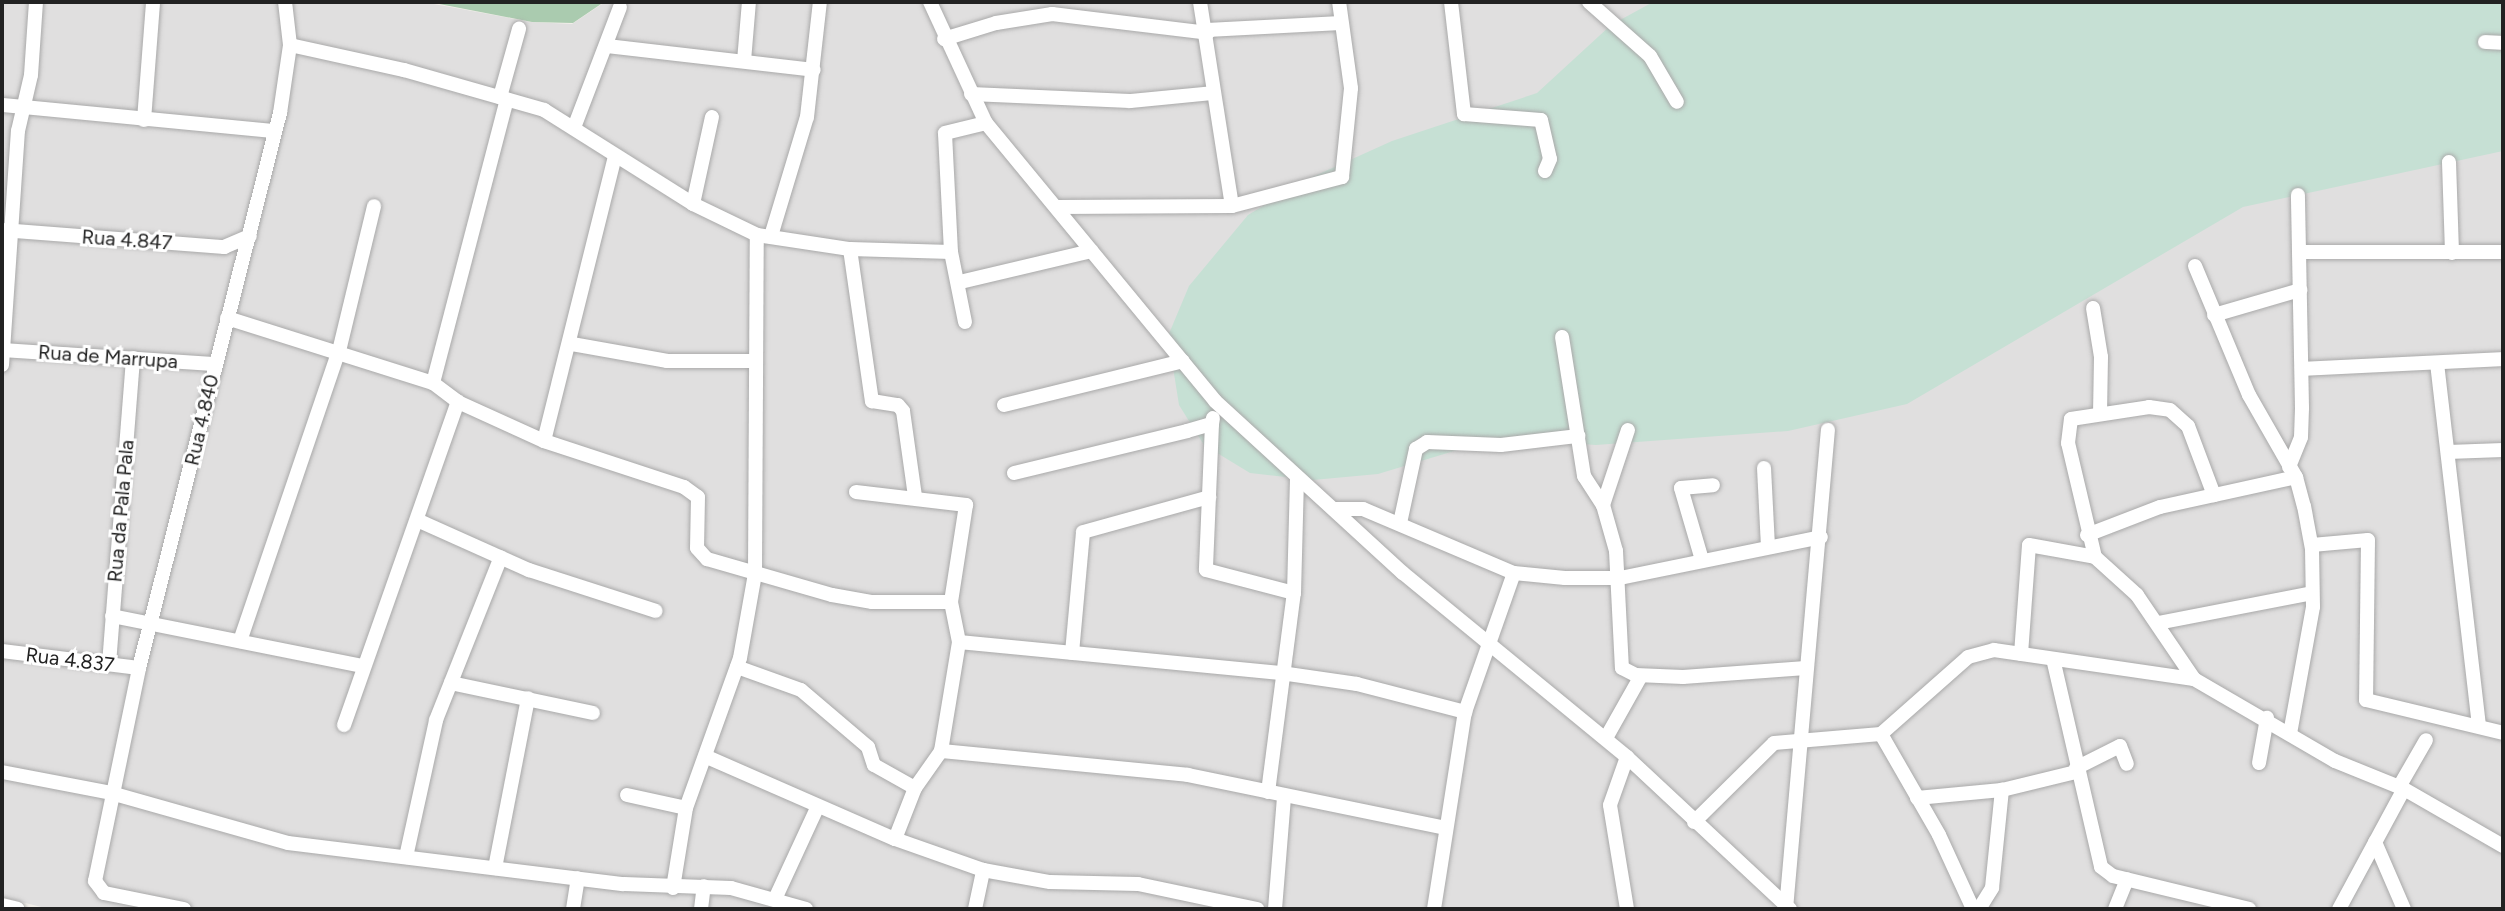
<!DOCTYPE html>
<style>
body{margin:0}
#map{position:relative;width:2505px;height:911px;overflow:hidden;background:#f2efe9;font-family:Figtree,sans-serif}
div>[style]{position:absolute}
.residential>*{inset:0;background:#e0dfdf}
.wetland>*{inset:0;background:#c6e0d4}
.cemetery>*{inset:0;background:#aacbaf}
.roads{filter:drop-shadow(0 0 2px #a9a9a9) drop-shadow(0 0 2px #a9a9a9)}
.street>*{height:14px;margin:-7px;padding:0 7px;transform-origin:7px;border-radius:7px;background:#fff}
span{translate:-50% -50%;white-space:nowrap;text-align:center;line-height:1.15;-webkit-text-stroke:6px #fff;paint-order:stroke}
.street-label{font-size:20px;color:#222}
.frame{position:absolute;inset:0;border:4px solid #222;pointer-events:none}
</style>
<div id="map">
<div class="residential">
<i style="clip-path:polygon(2px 2px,423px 2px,531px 22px,572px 24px,605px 2px,2503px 2px,2503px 909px,49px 909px,2px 897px)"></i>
</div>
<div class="wetland">
<i style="clip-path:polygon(1653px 2px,2503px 2px,2503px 151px,2243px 207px,1907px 404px,1788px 431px,1596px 445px,1497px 438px,1378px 474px,1313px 480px,1250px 473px,1204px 445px,1179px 405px,1168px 336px,1189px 286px,1248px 215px,1308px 179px,1392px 141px,1537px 93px,1611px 25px)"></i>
</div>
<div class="cemetery">
<i style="clip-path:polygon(429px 2px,604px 2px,573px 23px,532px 22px)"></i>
</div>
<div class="roads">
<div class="street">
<i style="left:930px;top:2px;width:133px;rotate:65.2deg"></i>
<i style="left:986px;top:123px;width:360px;rotate:50.5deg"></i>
<i style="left:1215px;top:401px;width:255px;rotate:42.5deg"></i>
<i style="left:1403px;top:573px;width:290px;rotate:39.4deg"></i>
<i style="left:1627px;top:757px;width:223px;rotate:43deg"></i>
<i style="left:1200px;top:2px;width:206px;rotate:81.1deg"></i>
<i style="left:1451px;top:2px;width:113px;rotate:83.4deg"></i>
<i style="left:1464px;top:114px;width:77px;rotate:4.5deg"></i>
<i style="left:1541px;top:120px;width:40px;rotate:77deg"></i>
<i style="left:1550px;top:159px;width:13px;rotate:113deg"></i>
<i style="left:1589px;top:2px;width:81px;rotate:41.5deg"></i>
<i style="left:1650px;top:56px;width:53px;rotate:59.6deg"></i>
<i style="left:1207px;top:30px;width:134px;rotate:-3deg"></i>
<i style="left:944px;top:39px;width:54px;rotate:-17.1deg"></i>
<i style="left:996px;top:23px;width:57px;rotate:-9.1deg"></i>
<i style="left:1052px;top:14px;width:157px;rotate:6.9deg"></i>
<i style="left:2485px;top:42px;width:18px;rotate:3deg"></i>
<i style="left:290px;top:45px;width:117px;rotate:12.4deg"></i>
<i style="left:404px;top:70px;width:146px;rotate:15.9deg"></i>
<i style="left:544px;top:110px;width:176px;rotate:32.2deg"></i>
<i style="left:693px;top:204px;width:71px;rotate:25.8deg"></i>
<i style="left:757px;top:235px;width:94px;rotate:8.6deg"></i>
<i style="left:850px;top:249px;width:101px;rotate:1.7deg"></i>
<i style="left:607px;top:46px;width:208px;rotate:6.6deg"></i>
<i style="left:744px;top:61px;width:59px;rotate:-85.2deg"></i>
<i style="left:971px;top:94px;width:159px;rotate:2.5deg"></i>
<i style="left:1130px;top:101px;width:83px;rotate:-5.5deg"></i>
<i style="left:500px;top:97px;width:71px;rotate:-74.4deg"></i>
<i style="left:2px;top:105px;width:273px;rotate:5.5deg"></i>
<i style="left:144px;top:120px;width:118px;rotate:-85.6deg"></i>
<i style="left:575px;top:125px;width:126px;rotate:-69.1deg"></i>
<i style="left:2449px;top:162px;width:91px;rotate:88.1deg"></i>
<i style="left:693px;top:204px;width:89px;rotate:-77.7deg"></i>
<i style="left:1057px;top:207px;width:175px;rotate:-0.3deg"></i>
<i style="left:1232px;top:206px;width:114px;rotate:-14.8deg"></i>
<i style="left:1342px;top:177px;width:89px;rotate:-84.2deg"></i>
<i style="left:1351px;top:88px;width:87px;rotate:-97.9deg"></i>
<i style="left:2px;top:230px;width:223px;rotate:4.4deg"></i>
<i style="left:224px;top:247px;width:28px;rotate:-23deg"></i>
<i style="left:771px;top:236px;width:124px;rotate:-73.2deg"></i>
<i style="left:807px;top:117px;width:116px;rotate:-83.6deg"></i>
<i style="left:850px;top:249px;width:154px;rotate:81.8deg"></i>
<i style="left:872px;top:401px;width:26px;rotate:9deg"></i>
<i style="left:898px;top:405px;width:8px;rotate:50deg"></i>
<i style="left:903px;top:411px;width:86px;rotate:82deg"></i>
<i style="left:2299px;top:252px;width:204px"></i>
<i style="left:2195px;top:266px;width:140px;rotate:67.3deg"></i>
<i style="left:2249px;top:395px;width:95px;rotate:60.2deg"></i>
<i style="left:2296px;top:477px;width:30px;rotate:75deg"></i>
<i style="left:2304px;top:506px;width:44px;rotate:79.5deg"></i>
<i style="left:2312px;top:549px;width:58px;rotate:89deg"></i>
<i style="left:2313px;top:607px;width:129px;rotate:100.3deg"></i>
<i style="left:960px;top:282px;width:135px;rotate:-13.3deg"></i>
<i style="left:2093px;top:308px;width:50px;rotate:80.7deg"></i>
<i style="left:2101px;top:357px;width:56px;rotate:91deg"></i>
<i style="left:2214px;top:315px;width:90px;rotate:-16.2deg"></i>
<i style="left:227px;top:318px;width:216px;rotate:17.5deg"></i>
<i style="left:433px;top:383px;width:31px;rotate:37deg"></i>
<i style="left:458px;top:402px;width:94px;rotate:24.4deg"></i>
<i style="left:544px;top:441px;width:147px;rotate:18.2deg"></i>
<i style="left:684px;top:487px;width:17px;rotate:36deg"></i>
<i style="left:698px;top:497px;width:51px;rotate:91.1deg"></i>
<i style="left:697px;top:548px;width:15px;rotate:48deg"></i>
<i style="left:707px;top:559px;width:130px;rotate:16.1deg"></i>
<i style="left:832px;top:595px;width:41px;rotate:9.9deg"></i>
<i style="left:872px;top:602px;width:79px"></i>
<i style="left:951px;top:602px;width:41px;rotate:78.7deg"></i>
<i style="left:959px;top:642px;width:323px;rotate:5.5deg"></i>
<i style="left:1281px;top:673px;width:77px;rotate:8.2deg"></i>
<i style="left:1357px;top:684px;width:112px;rotate:14.5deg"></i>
<i style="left:965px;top:322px;width:71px;rotate:-101.3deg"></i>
<i style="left:951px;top:252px;width:119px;rotate:-92.9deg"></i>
<i style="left:945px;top:133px;width:42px;rotate:-13.7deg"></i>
<i style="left:1562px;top:337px;width:141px;rotate:81deg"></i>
<i style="left:1584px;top:476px;width:35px;rotate:57deg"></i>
<i style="left:1603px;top:505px;width:48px;rotate:74.2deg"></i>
<i style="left:1616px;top:551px;width:117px;rotate:87.1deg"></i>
<i style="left:1622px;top:668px;width:16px;rotate:27deg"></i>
<i style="left:1636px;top:675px;width:47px;rotate:2.4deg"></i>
<i style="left:1683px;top:677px;width:123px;rotate:-4.2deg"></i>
<i style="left:572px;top:344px;width:97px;rotate:10.1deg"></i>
<i style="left:667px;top:361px;width:86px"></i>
<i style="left:2px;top:350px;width:212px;rotate:3.8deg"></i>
<i style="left:2437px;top:363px;width:365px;rotate:83.4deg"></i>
<i style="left:2px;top:365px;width:235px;rotate:-86.1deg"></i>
<i style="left:18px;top:131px;width:57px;rotate:-76.9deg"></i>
<i style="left:31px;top:75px;width:73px;rotate:-86.1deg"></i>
<i style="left:2302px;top:369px;width:201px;rotate:-2.8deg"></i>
<i style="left:433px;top:383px;width:293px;rotate:-75.4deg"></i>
<i style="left:1004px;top:405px;width:184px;rotate:-13.8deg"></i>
<i style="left:1212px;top:424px;width:146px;rotate:92.4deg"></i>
<i style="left:1206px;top:570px;width:91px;rotate:14.6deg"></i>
<i style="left:544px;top:441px;width:293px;rotate:-76deg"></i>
<i style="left:2448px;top:452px;width:55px;rotate:-2.1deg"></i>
<i style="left:2289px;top:467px;width:32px;rotate:-68deg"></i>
<i style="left:2301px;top:437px;width:29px;rotate:-88deg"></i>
<i style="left:2302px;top:408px;width:213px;rotate:-91.1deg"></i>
<i style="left:1764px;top:468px;width:79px;rotate:87.1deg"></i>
<i style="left:1014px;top:473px;width:178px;rotate:-13.6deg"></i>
<i style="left:1187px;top:431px;width:26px;rotate:-16deg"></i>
<i style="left:1212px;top:424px;width:6px;rotate:-81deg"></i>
<i style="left:856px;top:492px;width:111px;rotate:6.7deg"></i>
<i style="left:966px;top:505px;width:98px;rotate:98.8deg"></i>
<i style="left:1603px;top:505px;width:79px;rotate:-71.6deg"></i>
<i style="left:1334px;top:509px;width:29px"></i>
<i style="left:1363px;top:509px;width:164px;rotate:23deg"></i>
<i style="left:1514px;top:573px;width:51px;rotate:5.6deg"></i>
<i style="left:1565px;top:578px;width:55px"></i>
<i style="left:1620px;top:578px;width:205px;rotate:-11.5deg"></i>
<i style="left:417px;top:520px;width:123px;rotate:24.1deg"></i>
<i style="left:529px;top:570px;width:133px;rotate:17.9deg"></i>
<i style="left:1400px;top:523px;width:76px;rotate:-77.8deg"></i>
<i style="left:1416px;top:449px;width:13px;rotate:-32deg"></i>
<i style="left:1427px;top:442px;width:74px;rotate:2.3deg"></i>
<i style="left:1501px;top:445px;width:78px;rotate:-6.7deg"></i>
<i style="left:2087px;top:535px;width:78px;rotate:-21deg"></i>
<i style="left:2160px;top:507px;width:139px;rotate:-12.4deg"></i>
<i style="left:2312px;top:545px;width:56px;rotate:-5.1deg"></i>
<i style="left:2368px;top:540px;width:160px;rotate:90.7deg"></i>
<i style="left:2366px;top:700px;width:141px;rotate:13.5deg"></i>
<i style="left:1702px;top:560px;width:75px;rotate:-106.3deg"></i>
<i style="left:1681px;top:488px;width:32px;rotate:-5deg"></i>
<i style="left:112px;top:616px;width:256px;rotate:11.3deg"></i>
<i style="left:2158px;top:623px;width:157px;rotate:-11deg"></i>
<i style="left:240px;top:641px;width:306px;rotate:-71.2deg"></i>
<i style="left:339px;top:351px;width:149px;rotate:-76.4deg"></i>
<i style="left:2px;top:651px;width:138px;rotate:7.1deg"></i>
<i style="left:1072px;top:653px;width:121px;rotate:-84.8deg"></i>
<i style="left:1083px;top:532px;width:131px;rotate:-15.5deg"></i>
<i style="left:2021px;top:654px;width:109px;rotate:-85.8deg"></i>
<i style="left:2029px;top:545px;width:67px;rotate:10.3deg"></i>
<i style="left:2054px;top:663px;width:209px;rotate:77deg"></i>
<i style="left:2101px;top:867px;width:15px;rotate:37deg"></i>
<i style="left:2113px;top:876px;width:140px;rotate:13.6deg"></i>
<i style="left:109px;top:664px;width:307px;rotate:-85.5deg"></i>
<i style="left:737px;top:667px;width:68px;rotate:19.8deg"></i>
<i style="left:801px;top:690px;width:88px;rotate:40.4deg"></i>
<i style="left:868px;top:747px;width:19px;rotate:72deg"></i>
<i style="left:874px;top:765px;width:47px;rotate:29.3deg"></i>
<i style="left:2194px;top:679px;width:102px;rotate:-124.2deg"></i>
<i style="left:2137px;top:595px;width:57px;rotate:-137.9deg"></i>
<i style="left:2095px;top:557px;width:117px;rotate:-103.3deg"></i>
<i style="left:2068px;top:443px;width:24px;rotate:-83deg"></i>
<i style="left:2071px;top:419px;width:79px;rotate:-8.7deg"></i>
<i style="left:2149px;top:407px;width:21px;rotate:8deg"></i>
<i style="left:2170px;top:410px;width:24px;rotate:42deg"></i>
<i style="left:2188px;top:426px;width:74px;rotate:69.4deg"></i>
<i style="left:451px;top:683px;width:145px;rotate:11.9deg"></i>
<i style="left:344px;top:725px;width:343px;rotate:-70.6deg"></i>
<i style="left:1881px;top:734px;width:116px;rotate:60.1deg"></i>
<i style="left:1939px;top:835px;width:81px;rotate:65.3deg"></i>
<i style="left:1606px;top:738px;width:71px;rotate:-60.6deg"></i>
<i style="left:941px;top:751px;width:248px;rotate:5.5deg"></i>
<i style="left:1188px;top:775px;width:263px;rotate:11.6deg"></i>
<i style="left:707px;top:757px;width:205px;rotate:23.6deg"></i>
<i style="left:895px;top:839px;width:93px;rotate:19.4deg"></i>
<i style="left:983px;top:870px;width:68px;rotate:10.2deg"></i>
<i style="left:1050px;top:882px;width:88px;rotate:1.3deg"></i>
<i style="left:1138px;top:884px;width:122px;rotate:11.9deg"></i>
<i style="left:2259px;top:763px;width:46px;rotate:-79.9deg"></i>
<i style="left:2076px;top:768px;width:49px;rotate:-26.6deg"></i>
<i style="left:2120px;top:746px;width:19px;rotate:69deg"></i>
<i style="left:2px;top:772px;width:111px;rotate:10.9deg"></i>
<i style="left:111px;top:793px;width:184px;rotate:15.8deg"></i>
<i style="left:288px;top:843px;width:338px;rotate:7deg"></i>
<i style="left:624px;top:884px;width:107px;rotate:2.1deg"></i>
<i style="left:731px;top:888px;width:78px;rotate:15.6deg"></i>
<i style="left:2399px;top:787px;width:54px;rotate:-60.1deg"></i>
<i style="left:1268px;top:792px;width:201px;rotate:-82.6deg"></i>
<i style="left:1294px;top:593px;width:114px;rotate:-88.5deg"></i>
<i style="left:627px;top:795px;width:60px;rotate:12.4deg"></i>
<i style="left:1917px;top:798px;width:85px;rotate:-5.4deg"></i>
<i style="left:2002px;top:790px;width:76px;rotate:-13.7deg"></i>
<i style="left:1694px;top:822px;width:112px;rotate:-44.6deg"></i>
<i style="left:1774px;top:743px;width:107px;rotate:-4.8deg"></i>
<i style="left:1881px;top:734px;width:116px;rotate:-41.5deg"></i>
<i style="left:1968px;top:657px;width:27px;rotate:-15deg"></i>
<i style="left:1994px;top:650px;width:202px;rotate:8.3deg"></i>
<i style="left:2194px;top:679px;width:163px;rotate:30.2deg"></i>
<i style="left:2335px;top:761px;width:74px;rotate:22.1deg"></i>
<i style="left:2404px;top:789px;width:114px;rotate:29.9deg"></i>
<i style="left:895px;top:839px;width:55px;rotate:-68.6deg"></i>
<i style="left:915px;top:788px;width:45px;rotate:-54.9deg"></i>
<i style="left:941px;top:751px;width:110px;rotate:-80.6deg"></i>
<i style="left:2375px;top:842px;width:73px;rotate:66.6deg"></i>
<i style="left:406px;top:857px;width:140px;rotate:-77.6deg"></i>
<i style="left:436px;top:720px;width:175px;rotate:-68.3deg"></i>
<i style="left:495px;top:868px;width:173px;rotate:-79deg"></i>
<i style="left:673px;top:888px;width:81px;rotate:-80.8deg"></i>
<i style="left:686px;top:808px;width:159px;rotate:-70.2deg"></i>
<i style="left:740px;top:658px;width:85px;rotate:-79.9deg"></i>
<i style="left:755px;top:574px;width:339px;rotate:-89.7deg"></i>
<i style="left:775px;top:899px;width:102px;rotate:-65.2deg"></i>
<i style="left:2px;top:905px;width:16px;rotate:14deg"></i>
<i style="left:184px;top:909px;width:82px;rotate:-168.7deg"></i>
<i style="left:104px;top:893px;width:15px;rotate:-127deg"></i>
<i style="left:95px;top:881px;width:217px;rotate:-78.3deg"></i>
<i style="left:139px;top:668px;width:573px;rotate:-75.75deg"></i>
<i style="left:280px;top:113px;width:69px;rotate:-81.6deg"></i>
<i style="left:290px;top:45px;width:43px;rotate:-96.6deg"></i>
<i style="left:573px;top:909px;width:31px;rotate:-81deg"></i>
<i style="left:701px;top:909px;width:23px;rotate:-83deg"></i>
<i style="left:975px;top:909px;width:40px;rotate:-78deg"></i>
<i style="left:1275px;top:909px;width:112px;rotate:-85.4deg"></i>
<i style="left:1434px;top:909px;width:199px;rotate:-81.1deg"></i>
<i style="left:1465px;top:712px;width:147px;rotate:-70.6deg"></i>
<i style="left:1627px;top:909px;width:105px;rotate:-99.3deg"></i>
<i style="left:1610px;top:805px;width:51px;rotate:-70.5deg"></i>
<i style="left:1786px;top:909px;width:481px;rotate:-85deg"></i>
<i style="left:1979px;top:909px;width:25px;rotate:-58deg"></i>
<i style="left:1992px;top:888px;width:99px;rotate:-84.2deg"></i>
<i style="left:2115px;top:909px;width:32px;rotate:-68deg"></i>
<i style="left:2339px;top:909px;width:136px;rotate:-61.6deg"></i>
</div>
</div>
<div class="street-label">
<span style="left:127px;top:240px;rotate:4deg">Rua 4.847</span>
<span style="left:108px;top:357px;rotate:4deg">Rua de Marrupa</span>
<span style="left:202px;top:420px;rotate:-77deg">Rua 4.840</span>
<span style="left:121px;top:511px;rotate:-85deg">Rua da Pala Pala</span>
<span style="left:70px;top:660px;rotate:7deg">Rua 4.837</span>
</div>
<div class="frame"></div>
</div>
